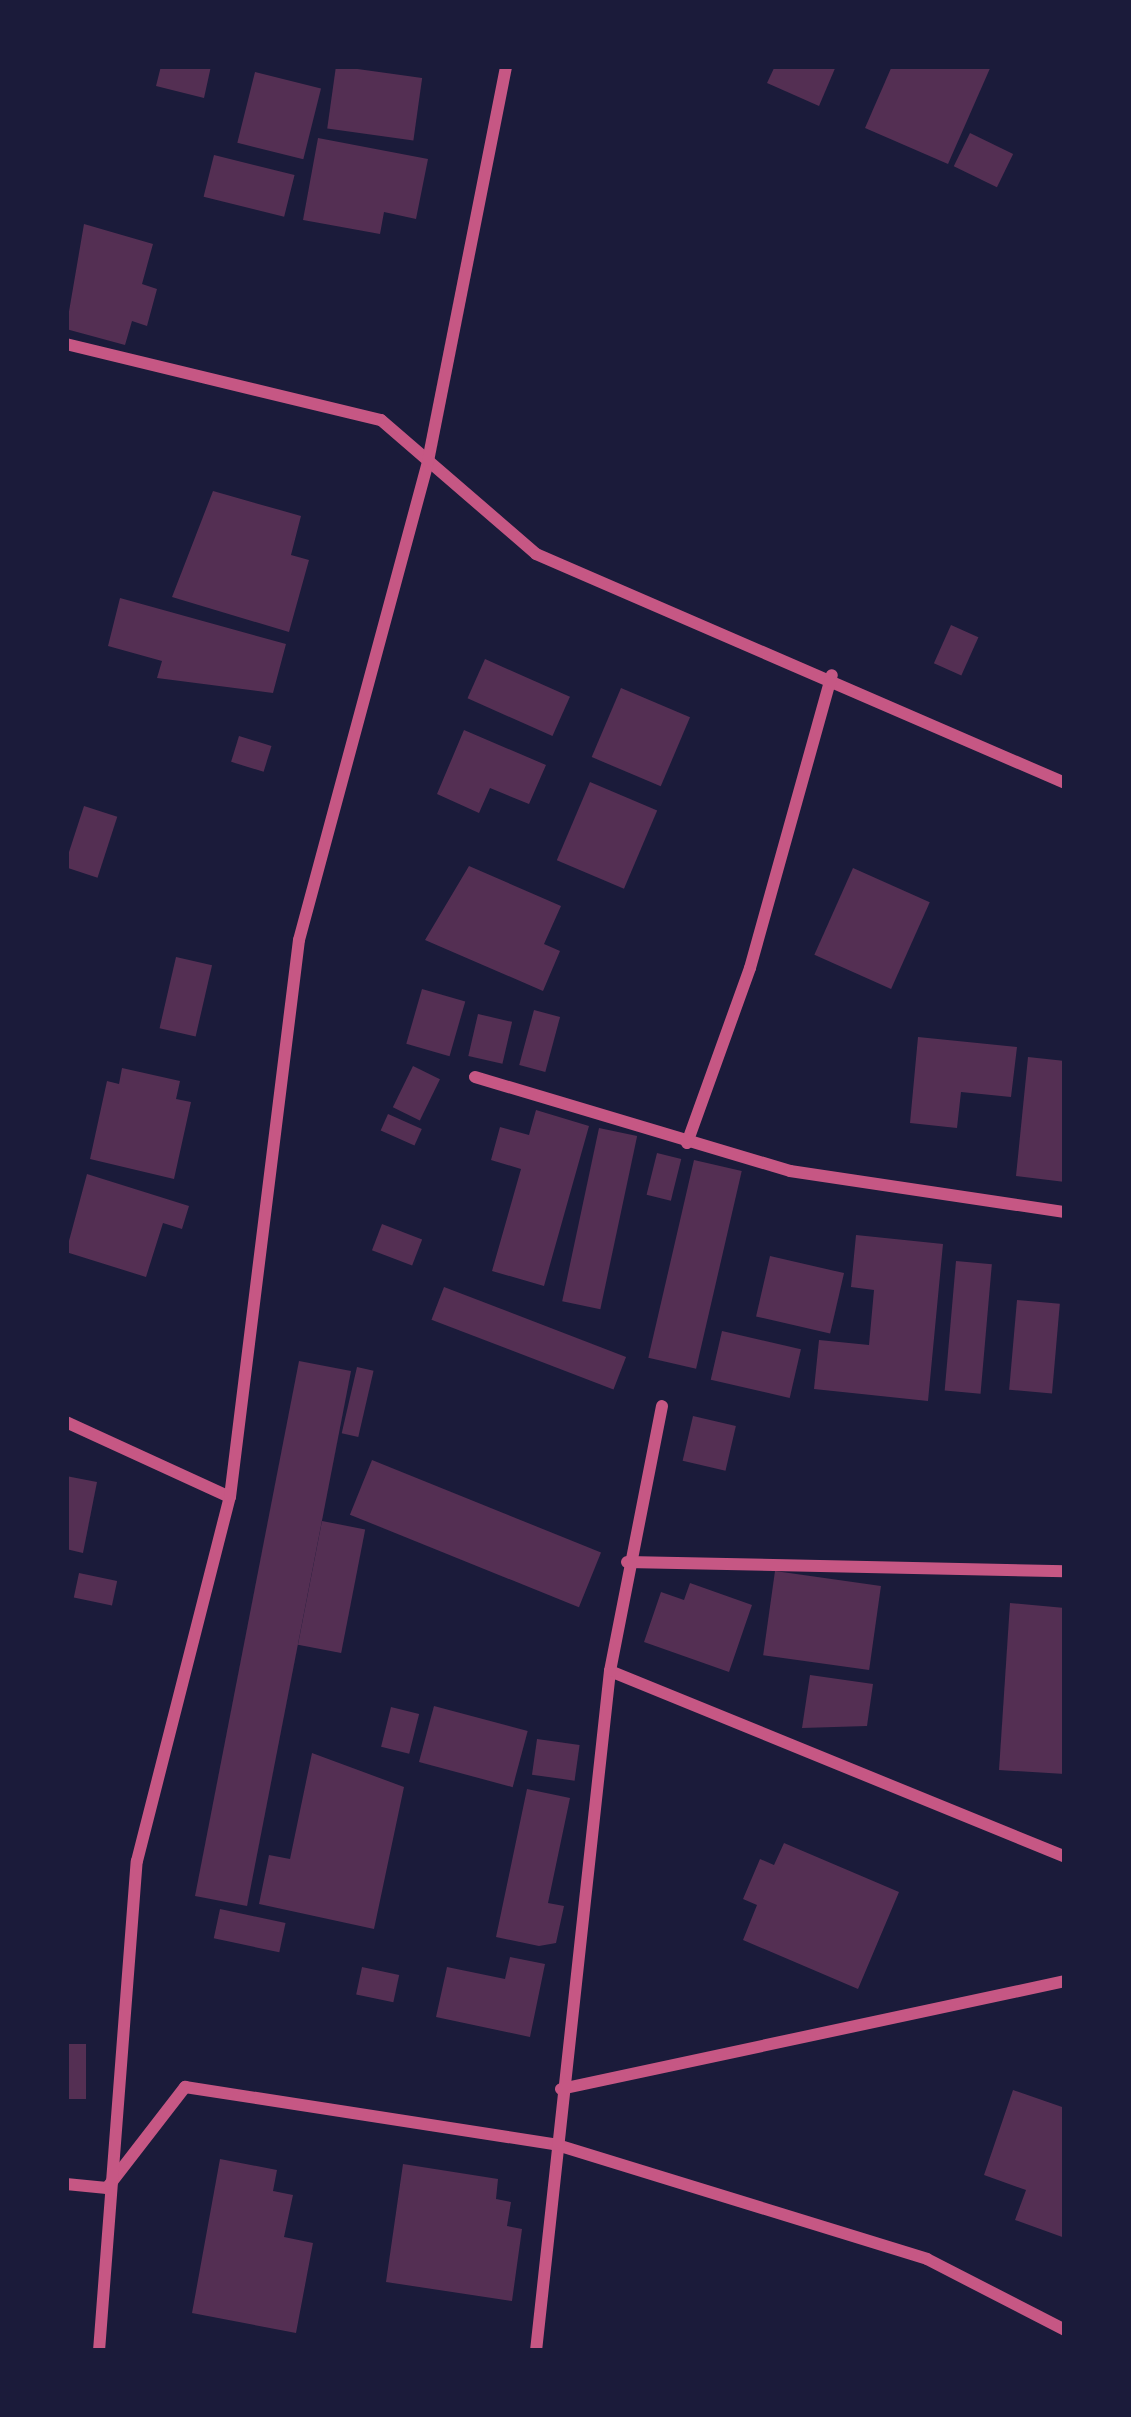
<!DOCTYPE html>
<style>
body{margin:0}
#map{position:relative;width:1131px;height:2417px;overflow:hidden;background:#1b1b3a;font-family:Roboto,sans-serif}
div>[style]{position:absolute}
.building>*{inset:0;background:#542f53;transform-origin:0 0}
.minor>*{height:12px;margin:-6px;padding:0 6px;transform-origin:6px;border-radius:6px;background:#c65784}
span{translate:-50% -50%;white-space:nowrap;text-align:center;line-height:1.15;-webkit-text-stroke:9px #1b1b3a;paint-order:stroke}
.frame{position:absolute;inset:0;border:69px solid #1b1b3a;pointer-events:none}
</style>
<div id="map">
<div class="building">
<i style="clip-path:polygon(161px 66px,211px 66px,204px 98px,156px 86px)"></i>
<i style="left:336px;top:66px;width:87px;height:63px;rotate:8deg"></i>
<i style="clip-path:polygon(775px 66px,836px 66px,819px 106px,767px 83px)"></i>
<i style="clip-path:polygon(892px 66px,991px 66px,948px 164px,865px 128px)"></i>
<i style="left:255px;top:72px;width:68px;height:73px;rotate:14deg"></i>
<i style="left:970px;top:133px;width:48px;height:37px;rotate:26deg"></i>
<i style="clip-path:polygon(318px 138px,428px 159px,416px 219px,384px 212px,380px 234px,303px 220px)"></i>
<i style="left:214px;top:155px;width:83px;height:43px;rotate:14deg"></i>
<i style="clip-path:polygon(84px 224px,153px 244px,142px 284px,157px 289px,147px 326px,132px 321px,125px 345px,66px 329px)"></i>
<i style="clip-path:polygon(213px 491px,301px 516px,291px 555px,309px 560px,289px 632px,172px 597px)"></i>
<i style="clip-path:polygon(120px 598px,286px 644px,273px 693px,157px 678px,162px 661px,108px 646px)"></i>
<i style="left:951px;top:625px;width:30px;height:42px;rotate:24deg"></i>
<i style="left:485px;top:659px;width:93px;height:43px;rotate:24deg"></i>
<i style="left:621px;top:688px;width:75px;height:75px;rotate:23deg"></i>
<i style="clip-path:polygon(464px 730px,546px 765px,529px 804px,490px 788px,479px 813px,437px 794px)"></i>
<i style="left:239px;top:736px;width:34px;height:27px;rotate:17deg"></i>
<i style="left:590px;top:782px;width:73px;height:85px;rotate:23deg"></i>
<i style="left:84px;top:806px;width:35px;height:64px;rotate:18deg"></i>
<i style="clip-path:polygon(469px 866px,561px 906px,544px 944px,560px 951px,543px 991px,425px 940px)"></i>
<i style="left:853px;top:868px;width:84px;height:95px;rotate:24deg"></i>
<i style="left:176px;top:957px;width:37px;height:73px;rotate:13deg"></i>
<i style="left:422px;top:989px;width:45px;height:57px;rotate:16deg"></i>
<i style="left:534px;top:1010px;width:27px;height:57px;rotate:15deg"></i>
<i style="left:478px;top:1014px;width:35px;height:43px;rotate:13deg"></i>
<i style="clip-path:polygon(918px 1037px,1017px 1047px,1011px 1097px,961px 1092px,957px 1128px,910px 1123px)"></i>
<i style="clip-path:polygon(1028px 1057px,1065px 1061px,1065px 1182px,1016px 1176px)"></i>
<i style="left:413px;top:1066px;width:30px;height:46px;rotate:26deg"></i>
<i style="clip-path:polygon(122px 1068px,180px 1081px,176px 1099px,191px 1102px,174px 1179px,90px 1159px,107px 1081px,119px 1084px)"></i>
<i style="clip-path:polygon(536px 1110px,589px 1126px,544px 1286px,492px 1271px,521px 1169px,491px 1160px,500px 1127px,529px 1135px)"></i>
<i style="left:388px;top:1114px;width:37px;height:18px;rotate:24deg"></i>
<i style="left:599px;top:1128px;width:39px;height:177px;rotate:12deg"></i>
<i style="left:657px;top:1153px;width:25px;height:43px;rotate:14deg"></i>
<i style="left:694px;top:1160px;width:49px;height:203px;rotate:13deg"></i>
<i style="clip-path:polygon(87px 1174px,189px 1206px,182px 1229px,163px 1223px,146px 1277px,66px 1252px)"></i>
<i style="left:382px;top:1224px;width:43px;height:28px;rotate:21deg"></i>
<i style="clip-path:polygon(856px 1235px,943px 1244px,928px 1401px,814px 1389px,819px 1340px,869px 1345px,874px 1290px,851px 1287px)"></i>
<i style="left:770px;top:1256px;width:76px;height:62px;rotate:13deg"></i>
<i style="left:956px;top:1261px;width:36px;height:130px;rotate:5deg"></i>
<i style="left:444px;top:1287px;width:195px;height:35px;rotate:21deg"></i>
<i style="left:1017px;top:1300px;width:43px;height:90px;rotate:5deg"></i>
<i style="left:722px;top:1331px;width:81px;height:50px;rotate:13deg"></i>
<i style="left:299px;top:1361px;width:53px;height:545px;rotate:11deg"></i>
<i style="left:357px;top:1367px;width:17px;height:68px;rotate:13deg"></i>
<i style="left:693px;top:1416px;width:44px;height:46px;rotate:13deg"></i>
<i style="left:372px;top:1460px;width:247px;height:59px;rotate:22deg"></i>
<i style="clip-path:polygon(66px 1476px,97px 1482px,83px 1553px,66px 1549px)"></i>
<i style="left:322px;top:1521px;width:44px;height:126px;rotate:11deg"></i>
<i style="left:775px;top:1571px;width:107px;height:85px;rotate:8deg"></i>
<i style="left:79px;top:1573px;width:39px;height:25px;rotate:12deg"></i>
<i style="clip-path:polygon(690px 1583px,752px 1605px,729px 1672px,644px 1642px,661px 1592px,684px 1600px)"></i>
<i style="clip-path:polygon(1010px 1603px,1065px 1608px,1065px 1774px,999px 1770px)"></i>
<i style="clip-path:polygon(810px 1675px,873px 1684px,867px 1726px,802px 1728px)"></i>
<i style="left:434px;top:1706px;width:97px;height:58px;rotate:15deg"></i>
<i style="left:391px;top:1707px;width:29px;height:41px;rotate:14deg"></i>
<i style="left:537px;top:1739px;width:43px;height:36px;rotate:8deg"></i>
<i style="clip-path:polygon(312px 1753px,404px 1787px,374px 1929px,259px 1904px,269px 1855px,290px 1859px)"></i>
<i style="clip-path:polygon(527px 1789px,570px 1798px,548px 1903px,564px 1906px,556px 1943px,539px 1946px,496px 1937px)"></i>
<i style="clip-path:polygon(784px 1843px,899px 1892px,858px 1989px,743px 1940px,757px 1905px,743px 1899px,760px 1859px,774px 1865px)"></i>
<i style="left:220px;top:1909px;width:67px;height:30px;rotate:12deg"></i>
<i style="clip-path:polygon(510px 1957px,545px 1964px,530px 2037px,436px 2017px,447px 1967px,505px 1979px)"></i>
<i style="left:362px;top:1967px;width:38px;height:28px;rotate:12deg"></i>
<i style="left:66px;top:2044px;width:20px;height:55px"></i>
<i style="clip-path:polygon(1013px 2090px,1065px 2108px,1065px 2238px,1015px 2220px,1026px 2190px,984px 2175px)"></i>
<i style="clip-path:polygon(220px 2159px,277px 2170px,273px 2191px,293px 2195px,284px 2237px,313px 2243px,296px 2333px,192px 2313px)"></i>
<i style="clip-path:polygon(403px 2164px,498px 2179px,496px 2199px,511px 2202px,507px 2226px,522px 2229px,512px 2301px,386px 2282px)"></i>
</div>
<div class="minor">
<i style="left:66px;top:344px;width:324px;rotate:13.6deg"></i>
<i style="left:381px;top:420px;width:205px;rotate:40.8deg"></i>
<i style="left:536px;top:554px;width:576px;rotate:23.41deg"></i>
<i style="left:475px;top:1077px;width:329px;rotate:16.6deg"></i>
<i style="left:790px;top:1171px;width:278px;rotate:8.5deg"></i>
<i style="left:687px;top:1143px;width:186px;rotate:-70.2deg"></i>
<i style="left:750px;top:968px;width:304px;rotate:-74.4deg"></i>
<i style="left:66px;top:1422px;width:180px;rotate:24.6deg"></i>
<i style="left:627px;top:1562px;width:438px;rotate:1.2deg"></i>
<i style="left:610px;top:1671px;width:492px;rotate:22.2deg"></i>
<i style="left:561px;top:2089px;width:515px;rotate:-12.09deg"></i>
<i style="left:66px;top:2184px;width:41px;rotate:5.6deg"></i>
<i style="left:107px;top:2188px;width:128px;rotate:-52.3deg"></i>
<i style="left:185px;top:2087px;width:373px;rotate:8.8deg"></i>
<i style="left:554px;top:2144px;width:390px;rotate:17.1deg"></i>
<i style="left:927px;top:2259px;width:155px;rotate:27.2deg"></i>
<i style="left:99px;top:2351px;width:491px;rotate:-85.6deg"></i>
<i style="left:137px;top:1861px;width:376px;rotate:-75.7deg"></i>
<i style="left:230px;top:1497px;width:561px;rotate:-82.94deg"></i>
<i style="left:299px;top:940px;width:496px;rotate:-74.9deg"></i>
<i style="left:428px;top:461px;width:403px;rotate:-78.8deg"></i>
<i style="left:536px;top:2351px;width:684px;rotate:-83.79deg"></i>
<i style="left:610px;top:1671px;width:270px;rotate:-78.9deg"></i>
</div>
<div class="frame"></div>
</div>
